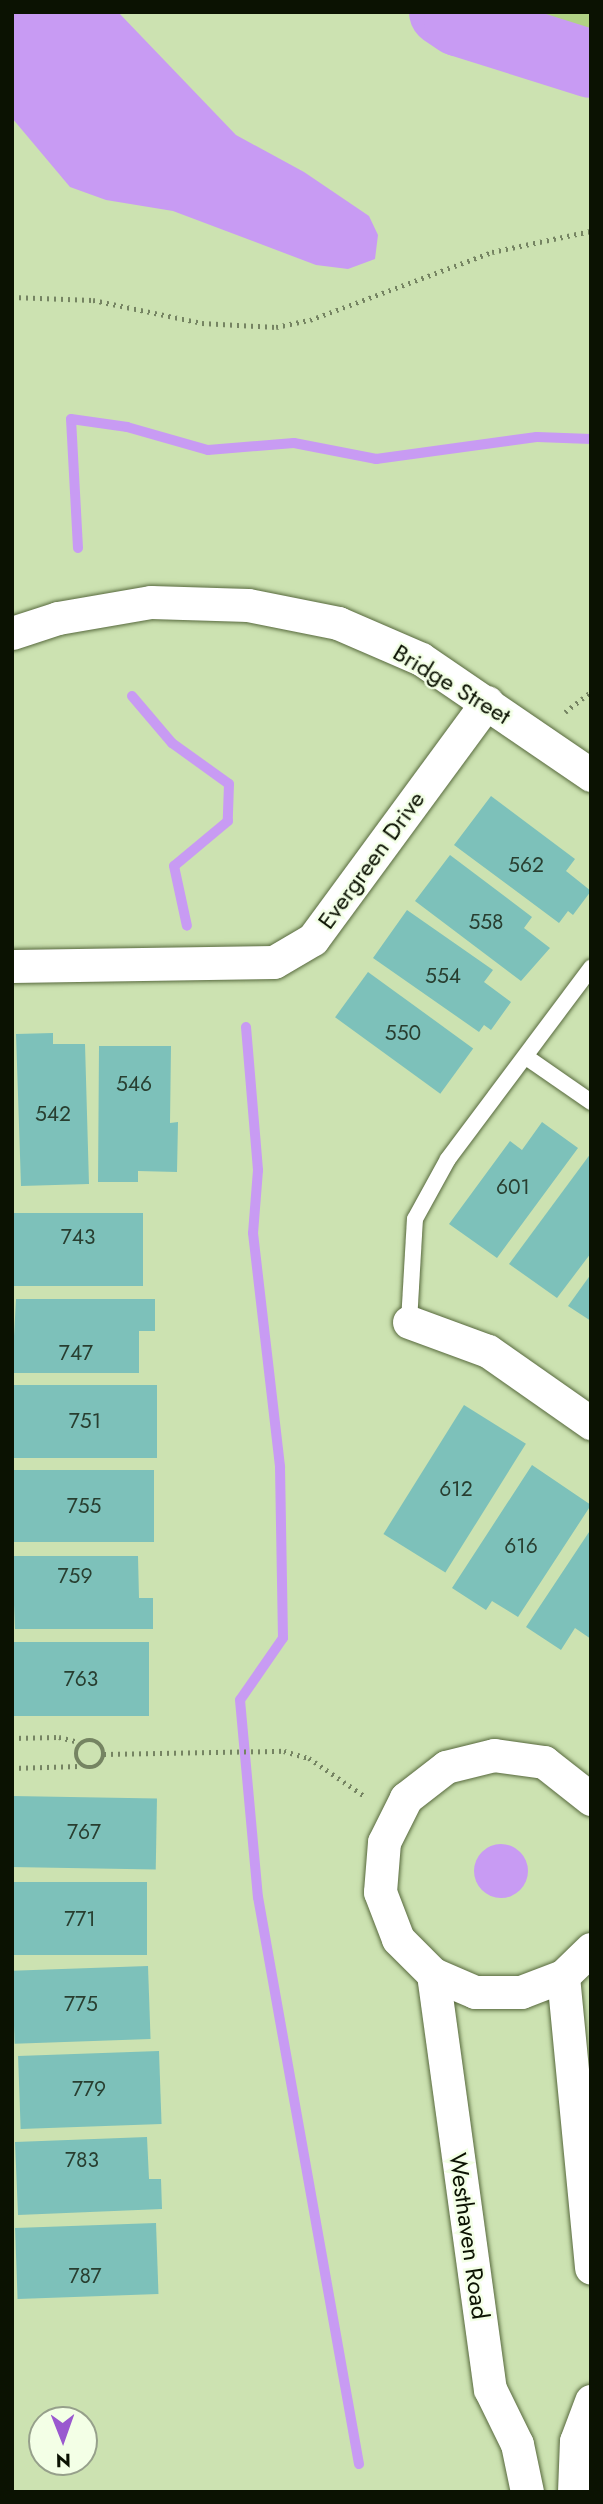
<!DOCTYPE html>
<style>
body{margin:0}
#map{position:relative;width:603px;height:2504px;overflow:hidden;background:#cce2b1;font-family:Jost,sans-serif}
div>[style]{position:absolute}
.green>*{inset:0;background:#b1d285}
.water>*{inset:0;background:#c89bf3}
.round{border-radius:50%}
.stream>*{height:10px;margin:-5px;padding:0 5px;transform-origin:5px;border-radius:5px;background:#c89bf3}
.river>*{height:68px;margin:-34px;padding:0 34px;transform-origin:34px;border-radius:34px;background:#c89bf3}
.building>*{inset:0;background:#7dc1ba;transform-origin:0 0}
.path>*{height:4.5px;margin-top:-2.25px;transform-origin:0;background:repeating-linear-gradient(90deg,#758462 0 2px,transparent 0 7px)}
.path>.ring{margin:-2.25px;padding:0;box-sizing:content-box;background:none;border:4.5px solid #758462;border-radius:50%}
.roads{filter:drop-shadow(0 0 2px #57693d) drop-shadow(0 0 2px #57693d)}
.service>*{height:16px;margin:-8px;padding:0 8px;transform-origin:8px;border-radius:8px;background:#fff}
.minor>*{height:33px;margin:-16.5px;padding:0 16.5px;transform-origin:16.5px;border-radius:16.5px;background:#fff}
span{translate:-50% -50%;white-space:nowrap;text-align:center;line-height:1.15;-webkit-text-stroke:5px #f3ffe6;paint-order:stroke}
.number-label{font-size:21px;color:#283e30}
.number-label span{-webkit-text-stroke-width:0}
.street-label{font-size:24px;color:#0b1202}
.frame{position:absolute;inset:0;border:14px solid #0b1202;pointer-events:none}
.north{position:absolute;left:28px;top:2406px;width:70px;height:70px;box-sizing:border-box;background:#f3ffe6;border:2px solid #96a08b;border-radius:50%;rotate:179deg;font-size:19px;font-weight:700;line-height:28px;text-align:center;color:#0b1202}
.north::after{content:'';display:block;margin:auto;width:24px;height:32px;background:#9a59cf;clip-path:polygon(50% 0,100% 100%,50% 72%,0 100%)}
</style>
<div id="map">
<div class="green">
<i style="clip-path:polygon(443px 12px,591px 12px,591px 64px,458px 22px)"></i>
</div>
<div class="water">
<i style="clip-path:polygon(12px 12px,118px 12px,236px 135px,304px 172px,369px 216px,378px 235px,375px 259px,348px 269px,316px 265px,173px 211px,106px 200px,70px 187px,12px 118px)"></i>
<i class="round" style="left:474px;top:1844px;width:54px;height:54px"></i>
</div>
<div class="stream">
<i style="left:78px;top:548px;width:129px;rotate:-93.1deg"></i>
<i style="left:71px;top:419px;width:57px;rotate:8.1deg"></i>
<i style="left:127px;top:427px;width:84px;rotate:15.9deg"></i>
<i style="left:208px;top:450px;width:86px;rotate:-4.7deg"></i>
<i style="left:294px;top:443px;width:84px;rotate:11deg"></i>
<i style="left:376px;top:459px;width:162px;rotate:-7.8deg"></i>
<i style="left:537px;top:437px;width:54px;rotate:2.1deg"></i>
<i style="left:132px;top:696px;width:62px;rotate:49.6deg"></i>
<i style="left:172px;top:743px;width:70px;rotate:35.7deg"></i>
<i style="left:229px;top:784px;width:37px;rotate:92deg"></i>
<i style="left:228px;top:821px;width:70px;rotate:140.2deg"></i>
<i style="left:174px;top:866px;width:61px;rotate:77.8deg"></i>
<i style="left:246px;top:1027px;width:144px;rotate:85.2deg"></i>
<i style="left:258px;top:1170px;width:63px;rotate:94.5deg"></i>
<i style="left:253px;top:1233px;width:236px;rotate:83.4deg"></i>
<i style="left:280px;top:1467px;width:171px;rotate:89deg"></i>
<i style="left:283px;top:1638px;width:75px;rotate:124.7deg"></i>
<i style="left:240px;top:1700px;width:198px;rotate:84.8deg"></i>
<i style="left:258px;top:1897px;width:576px;rotate:79.9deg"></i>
</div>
<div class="river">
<i style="left:443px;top:12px;width:18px;rotate:34deg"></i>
<i style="left:458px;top:22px;width:139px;rotate:17.5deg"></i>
</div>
<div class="building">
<i style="clip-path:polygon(491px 796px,575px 859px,566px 871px,591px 891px,573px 915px,568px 911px,559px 923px,454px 845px)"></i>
<i style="clip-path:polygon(450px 855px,532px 917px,524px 928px,550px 948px,521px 981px,415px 901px)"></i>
<i style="clip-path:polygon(407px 910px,493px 970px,484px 982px,511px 1002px,491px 1030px,484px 1025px,479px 1032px,373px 958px)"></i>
<i style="left:368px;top:972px;width:130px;height:56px;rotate:36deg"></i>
<i style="clip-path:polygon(53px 1033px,53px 1044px,85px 1044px,89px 1184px,21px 1186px,16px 1034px)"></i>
<i style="clip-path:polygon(99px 1046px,171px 1046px,170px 1123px,178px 1122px,177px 1172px,138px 1171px,138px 1182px,98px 1182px)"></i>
<i style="clip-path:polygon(542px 1122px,578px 1148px,497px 1258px,449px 1224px,510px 1141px,522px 1150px)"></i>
<i style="clip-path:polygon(591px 1153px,591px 1253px,557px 1298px,509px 1264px)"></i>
<i style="left:13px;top:1213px;width:130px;height:73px"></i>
<i style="clip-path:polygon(591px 1274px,591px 1321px,568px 1306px)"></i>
<i style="clip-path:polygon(16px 1299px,155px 1299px,155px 1331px,139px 1331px,139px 1373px,12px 1373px)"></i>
<i style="left:12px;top:1385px;width:145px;height:73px"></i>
<i style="left:464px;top:1405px;width:73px;height:152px;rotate:32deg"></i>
<i style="clip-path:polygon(532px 1465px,591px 1505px,518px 1617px,492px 1601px,486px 1610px,452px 1588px)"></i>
<i style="left:14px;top:1470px;width:140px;height:72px"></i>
<i style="clip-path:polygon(591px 1529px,591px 1639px,575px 1628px,561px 1650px,526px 1627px)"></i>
<i style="clip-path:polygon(12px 1556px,138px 1556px,139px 1598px,153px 1598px,153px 1629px,15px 1629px)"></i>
<i style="left:12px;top:1642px;width:137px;height:74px"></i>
<i style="left:12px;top:1796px;width:145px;height:71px;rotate:1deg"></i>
<i style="left:12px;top:1882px;width:135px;height:73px"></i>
<i style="left:148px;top:1966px;width:73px;height:136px;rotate:88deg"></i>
<i style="left:159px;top:2051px;width:73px;height:141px;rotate:88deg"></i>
<i style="clip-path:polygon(147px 2137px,149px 2179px,161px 2179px,162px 2209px,18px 2215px,15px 2142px)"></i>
<i style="left:156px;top:2223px;width:71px;height:141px;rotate:88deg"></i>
</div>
<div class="path">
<i style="left:12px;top:297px;width:81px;rotate:2.1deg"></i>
<i style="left:93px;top:300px;width:111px;rotate:11.9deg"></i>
<i style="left:202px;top:323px;width:74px;rotate:3.1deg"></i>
<i style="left:276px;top:327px;width:35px;rotate:-12deg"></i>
<i style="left:310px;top:320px;width:194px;rotate:-20.5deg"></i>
<i style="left:492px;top:252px;width:101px;rotate:-12deg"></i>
<i style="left:565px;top:712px;width:33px;rotate:-38deg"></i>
<i style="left:12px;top:1738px;width:47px;rotate:-1.2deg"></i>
<i style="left:59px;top:1737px;width:21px;rotate:14deg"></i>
<i class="ring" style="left:76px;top:1740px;width:23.5px;height:23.5px"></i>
<i style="left:104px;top:1754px;width:180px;rotate:-1deg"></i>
<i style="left:284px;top:1751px;width:26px;rotate:16deg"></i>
<i style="left:309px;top:1758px;width:69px;rotate:34.4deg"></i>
<i style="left:12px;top:1768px;width:68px;rotate:-1.7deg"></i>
</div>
<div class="roads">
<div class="service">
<i style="left:526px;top:1057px;width:79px;rotate:34.7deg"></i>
<i style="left:409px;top:1322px;width:103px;rotate:-86.7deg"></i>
<i style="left:415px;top:1219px;width:68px;rotate:-61.2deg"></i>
<i style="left:448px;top:1159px;width:239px;rotate:-53.2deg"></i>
</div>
<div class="minor">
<i style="left:12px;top:633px;width:48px;rotate:-18.1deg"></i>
<i style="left:58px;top:618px;width:94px;rotate:-9.8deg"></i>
<i style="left:151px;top:602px;width:97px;rotate:1.8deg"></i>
<i style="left:248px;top:605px;width:92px;rotate:11.3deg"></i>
<i style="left:338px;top:623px;width:90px;rotate:23.4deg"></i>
<i style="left:421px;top:659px;width:206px;rotate:34.3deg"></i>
<i style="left:12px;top:966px;width:262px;rotate:-0.9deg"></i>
<i style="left:274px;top:962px;width:45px;rotate:-30.5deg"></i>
<i style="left:313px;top:939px;width:294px;rotate:-53.7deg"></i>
<i style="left:409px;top:1322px;width:84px;rotate:20.2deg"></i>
<i style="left:488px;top:1351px;width:126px;rotate:35deg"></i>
<i style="left:591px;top:1799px;width:60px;rotate:-141.8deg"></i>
<i style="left:544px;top:1762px;width:50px;rotate:-172deg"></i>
<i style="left:494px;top:1755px;width:49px;rotate:166deg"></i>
<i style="left:446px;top:1767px;width:51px;rotate:142.2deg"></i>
<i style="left:406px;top:1798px;width:49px;rotate:116.6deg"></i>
<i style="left:384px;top:1842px;width:50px;rotate:94.6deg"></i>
<i style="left:380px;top:1892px;width:50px;rotate:69deg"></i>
<i style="left:398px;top:1939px;width:49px;rotate:45deg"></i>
<i style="left:433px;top:1974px;width:46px;rotate:23.2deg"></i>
<i style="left:475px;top:1992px;width:46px"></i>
<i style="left:521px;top:1992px;width:45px;rotate:-20.9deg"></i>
<i style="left:563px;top:1976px;width:39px;rotate:-44deg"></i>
<i style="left:433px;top:1974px;width:419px;rotate:82.2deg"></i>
<i style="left:490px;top:2389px;width:61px;rotate:63.9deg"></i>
<i style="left:517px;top:2444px;width:49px;rotate:78.2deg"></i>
<i style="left:563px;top:1976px;width:293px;rotate:84.5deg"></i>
<i style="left:574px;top:2492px;width:51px;rotate:-87.8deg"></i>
<i style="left:576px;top:2441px;width:43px;rotate:-69.4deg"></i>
</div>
</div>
<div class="number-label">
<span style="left:526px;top:865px">562</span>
<span style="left:486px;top:922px">558</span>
<span style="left:443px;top:976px">554</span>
<span style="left:403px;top:1033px">550</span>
<span style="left:134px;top:1084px">546</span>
<span style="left:53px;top:1114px">542</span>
<span style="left:513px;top:1187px">601</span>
<span style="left:78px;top:1237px">743</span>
<span style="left:76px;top:1353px">747</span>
<span style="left:85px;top:1421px">751</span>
<span style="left:456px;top:1489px">612</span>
<span style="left:84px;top:1506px">755</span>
<span style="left:521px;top:1546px">616</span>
<span style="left:75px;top:1576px">759</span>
<span style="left:81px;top:1679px">763</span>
<span style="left:84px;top:1832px">767</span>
<span style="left:80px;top:1919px">771</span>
<span style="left:81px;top:2004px">775</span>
<span style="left:89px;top:2089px">779</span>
<span style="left:82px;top:2160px">783</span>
<span style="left:85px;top:2276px">787</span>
</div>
<div class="street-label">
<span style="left:452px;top:684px;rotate:31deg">Bridge Street</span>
<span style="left:371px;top:860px;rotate:-54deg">Evergreen Drive</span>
<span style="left:469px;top:2236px;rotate:82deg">Westhaven Road</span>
</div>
<div class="frame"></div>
<div class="north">N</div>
</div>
